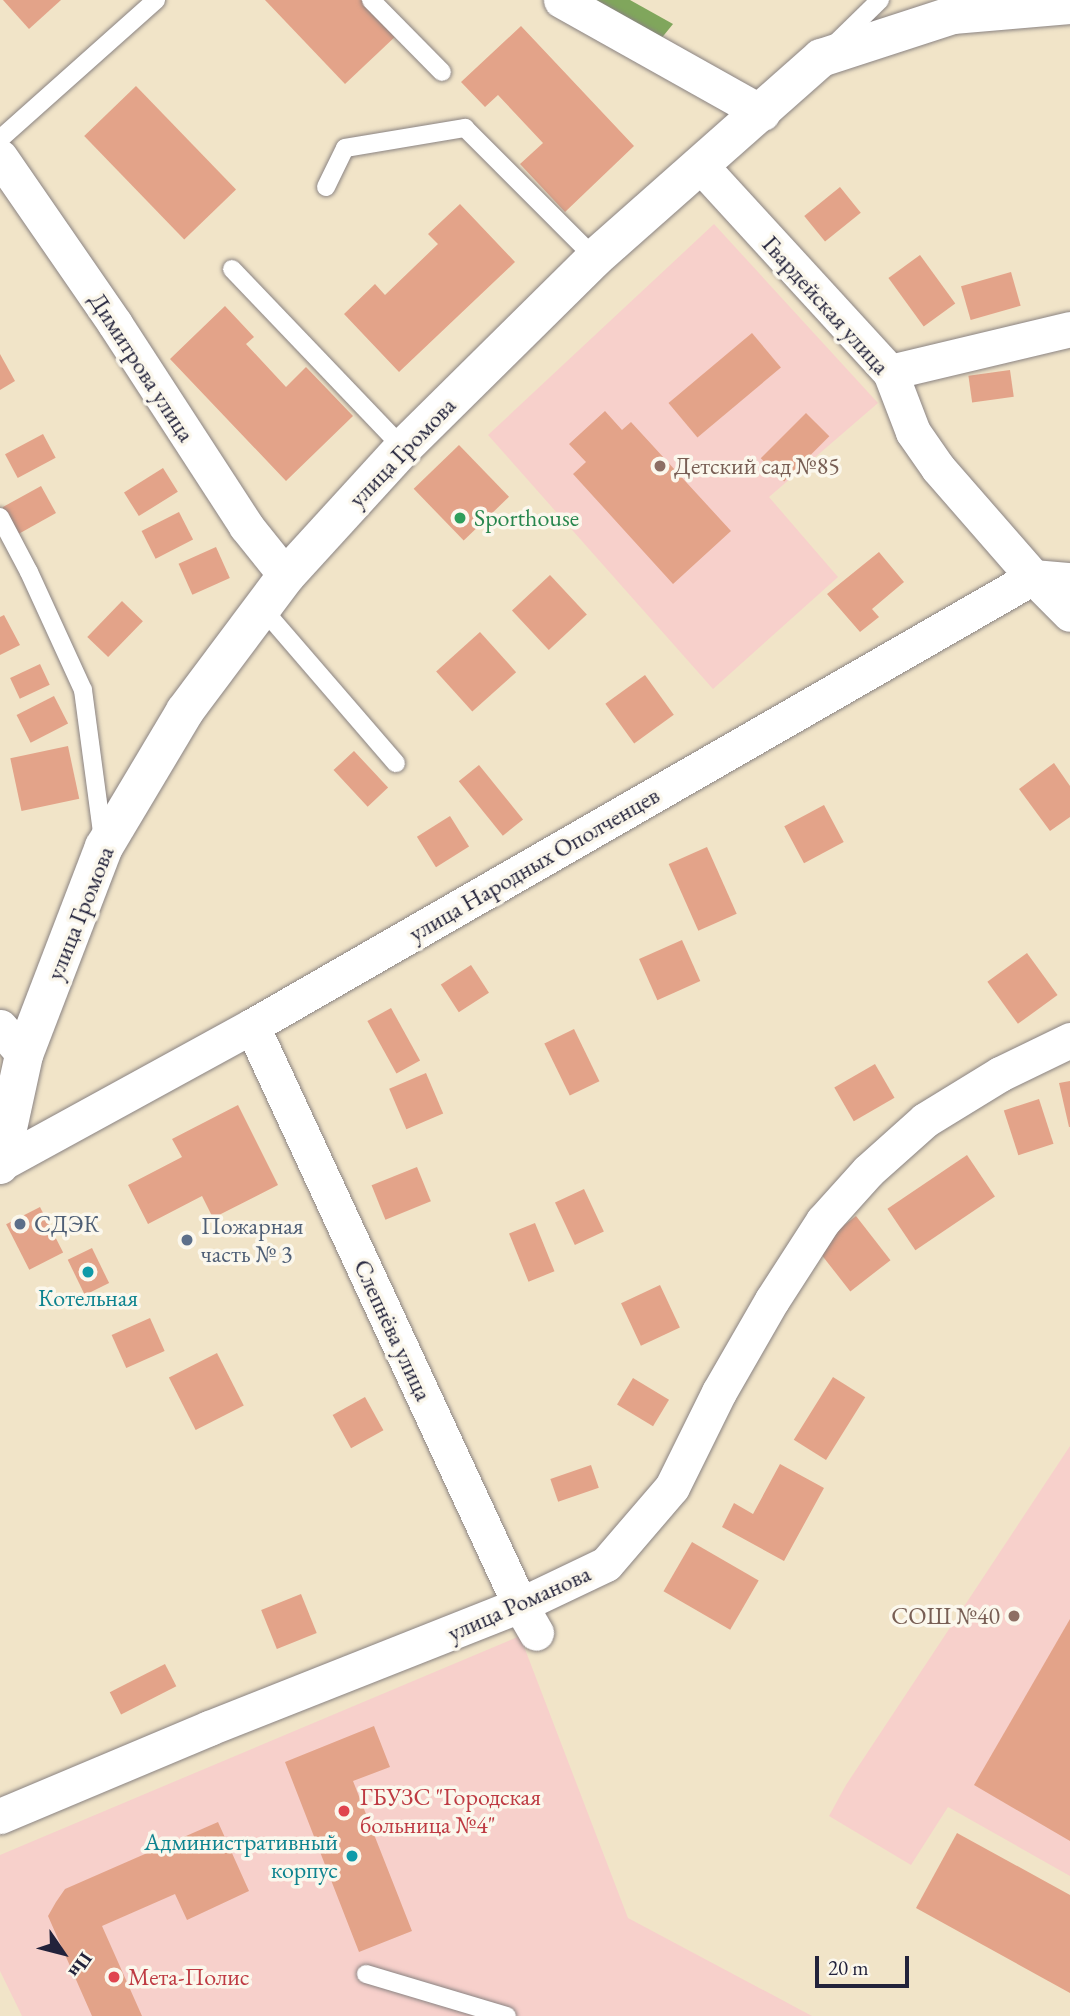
<!DOCTYPE html>
<meta charset="utf-8">
<style>
body{margin:0}
#map{position:relative;width:1070px;height:2016px;overflow:hidden;background:#f1e4c8;font-family:"EB Garamond",serif}
div>[style]{position:absolute}
.built>*{inset:0;background:#f7d0cb}
.forest>*{inset:0;background:#80a65c}
.building>*{inset:0;background:#e3a389;transform-origin:0 0}
.roads{filter:drop-shadow(0 0 2px #8a8382) drop-shadow(0 0 2px #8a8382)}
.lane>*{height:18px;margin:-9px;padding:0 9px;transform-origin:9px;border-radius:9px;background:#fff}
.street>*{height:35px;margin:-17.5px;padding:0 17.5px;transform-origin:17.5px;border-radius:17.5px;background:#fff}
.secondary>*{height:38px;margin:-19px;padding:0 19px;transform-origin:19px;border-radius:19px;background:#fff}
.dots>*{width:19px;height:19px;translate:-50% -50%;box-sizing:border-box;border:4px solid #fbf7ec;border-radius:50%}
span{translate:-50% -50%;white-space:nowrap;text-align:center;line-height:1.15;-webkit-text-stroke:7px #fbf7ec;paint-order:stroke}
.street-label{font-size:24px;color:#22223b}
.education-label{font-size:24px;color:#785e54}
.left{translate:0 -50%;text-align:left}
.right{translate:-100% -50%;text-align:right}
.leisure-label{font-size:24px;color:#27864d}
.service-label{font-size:24px;color:#4e5e75}
.culture-label{font-size:24px;color:#0d838f}
.health-label{font-size:24px;color:#be3a42}
.north{position:absolute;left:28px;top:1918px;width:70px;height:70px;-webkit-text-stroke:5px #fbf7ec;paint-order:stroke;rotate:125deg;font-size:19px;font-weight:700;line-height:28px;text-align:center;color:#22223b}
.north::after{content:'';display:block;margin:auto;width:24px;height:32px;background:#22223b;clip-path:polygon(50% 0,100% 100%,50% 72%,0 100%)}
.scale{position:absolute;left:815px;top:1956px;width:94px;height:32px;box-sizing:border-box;border:4px solid #22223b;border-top:0;padding-left:9px;font-size:21px;line-height:24px;white-space:nowrap;color:#22223b;-webkit-text-stroke:5px #fbf7ec;paint-order:stroke}
</style>
<div id="map">
<div class="built">
<i style="clip-path:polygon(714px 224px,878px 403px,769px 497px,838px 577px,713px 689px,488px 435px)"></i>
<i style="clip-path:polygon(1070px 1446px,1070px 1876px,948px 1807px,911px 1865px,829px 1816px,846px 1785px)"></i>
<i style="clip-path:polygon(520px 1636px,628px 1918px,812px 2016px,22px 2016px,0 1971px,0 1855px)"></i>
</div>
<div class="forest">
<i style="clip-path:polygon(591px 0,630px 0,673px 24px,660px 40px)"></i>
</div>
<div class="building">
<i style="clip-path:polygon(3px 0,61px 0,29px 29px)"></i>
<i style="clip-path:polygon(265px 0,365px 0,398px 34px,345px 84px)"></i>
<i style="clip-path:polygon(521px 26px,634px 146px,565px 212px,520px 164px,543px 143px,498px 95px,485px 107px,461px 82px)"></i>
<i style="left:136px;top:86px;width:144px;height:72px;rotate:46deg"></i>
<i style="left:840px;top:187px;width:33px;height:46px;rotate:51deg"></i>
<i style="clip-path:polygon(460px 204px,515px 262px,399px 372px,344px 314px,375px 284px,385px 295px,438px 244px,428px 234px)"></i>
<i style="left:920px;top:255px;width:60px;height:39px;rotate:54deg"></i>
<i style="left:1011px;top:272px;width:35px;height:52px;rotate:74deg"></i>
<i style="clip-path:polygon(225px 306px,254px 337px,246px 344px,286px 387px,306px 367px,353px 416px,286px 481px,170px 359px)"></i>
<i style="left:752px;top:333px;width:45px;height:109px;rotate:50deg"></i>
<i style="clip-path:polygon(0 354px,15px 381px,0 390px)"></i>
<i style="left:1010px;top:370px;width:27px;height:42px;rotate:82deg"></i>
<i style="clip-path:polygon(605px 411px,622px 430px,631px 422px,731px 531px,673px 584px,573px 474px,586px 462px,569px 444px)"></i>
<i style="left:806px;top:413px;width:33px;height:64px;rotate:45deg"></i>
<i style="left:43px;top:434px;width:27px;height:43px;rotate:62deg"></i>
<i style="left:459px;top:445px;width:72px;height:63px;rotate:46deg"></i>
<i style="left:163px;top:468px;width:28px;height:46px;rotate:58deg"></i>
<i style="left:41px;top:486px;width:31px;height:44px;rotate:61deg"></i>
<i style="left:179px;top:512px;width:31px;height:42px;rotate:63deg"></i>
<i style="left:216px;top:547px;width:34px;height:41px;rotate:66deg"></i>
<i style="clip-path:polygon(879px 552px,904px 582px,872px 609px,879px 617px,860px 632px,827px 594px)"></i>
<i style="left:550px;top:575px;width:54px;height:52px;rotate:47deg"></i>
<i style="left:122px;top:601px;width:29px;height:50px;rotate:44deg"></i>
<i style="clip-path:polygon(4px 615px,20px 645px,0 655px,0 617px)"></i>
<i style="left:480px;top:632px;width:54px;height:59px;rotate:48deg"></i>
<i style="left:40px;top:664px;width:23px;height:33px;rotate:65deg"></i>
<i style="left:645px;top:675px;width:49px;height:49px;rotate:54deg"></i>
<i style="left:54px;top:696px;width:31px;height:42px;rotate:63deg"></i>
<i style="left:68px;top:746px;width:54px;height:59px;rotate:78deg"></i>
<i style="left:354px;top:751px;width:50px;height:28px;rotate:47deg"></i>
<i style="clip-path:polygon(1054px 763px,1070px 786px,1070px 817px,1050px 831px,1019px 789px)"></i>
<i style="left:479px;top:765px;width:70px;height:26px;rotate:51deg"></i>
<i style="left:824px;top:805px;width:42px;height:45px;rotate:62deg"></i>
<i style="left:450px;top:816px;width:36px;height:39px;rotate:58deg"></i>
<i style="left:707px;top:847px;width:73px;height:42px;rotate:66deg"></i>
<i style="left:682px;top:940px;width:45px;height:47px;rotate:66deg"></i>
<i style="left:1027px;top:953px;width:52px;height:49px;rotate:54deg"></i>
<i style="left:471px;top:965px;width:33px;height:36px;rotate:57deg"></i>
<i style="left:391px;top:1008px;width:60px;height:27px;rotate:61deg"></i>
<i style="left:574px;top:1029px;width:58px;height:33px;rotate:64deg"></i>
<i style="left:875px;top:1064px;width:39px;height:47px;rotate:60deg"></i>
<i style="left:426px;top:1073px;width:44px;height:40px;rotate:67deg"></i>
<i style="clip-path:polygon(1070px 1081px,1070px 1127px,1069px 1127px,1059px 1083px)"></i>
<i style="left:1039px;top:1099px;width:47px;height:37px;rotate:72deg"></i>
<i style="clip-path:polygon(238px 1105px,278px 1185px,213px 1218px,202px 1196px,148px 1224px,128px 1185px,182px 1157px,172px 1139px)"></i>
<i style="left:967px;top:1155px;width:50px;height:96px;rotate:56deg"></i>
<i style="left:417px;top:1167px;width:37px;height:49px;rotate:68deg"></i>
<i style="left:584px;top:1189px;width:47px;height:32px;rotate:65deg"></i>
<i style="left:40px;top:1207px;width:51px;height:38px;rotate:63deg"></i>
<i style="left:856px;top:1216px;width:56px;height:51px;rotate:52deg"></i>
<i style="left:535px;top:1223px;width:52px;height:28px;rotate:68deg"></i>
<i style="left:92px;top:1248px;width:39px;height:27px;rotate:64deg"></i>
<i style="left:660px;top:1285px;width:47px;height:43px;rotate:65deg"></i>
<i style="left:150px;top:1318px;width:36px;height:42px;rotate:66deg"></i>
<i style="left:217px;top:1353px;width:59px;height:54px;rotate:63deg"></i>
<i style="left:833px;top:1377px;width:38px;height:74px;rotate:32deg"></i>
<i style="left:633px;top:1378px;width:42px;height:31px;rotate:31deg"></i>
<i style="left:365px;top:1397px;width:38px;height:37px;rotate:61deg"></i>
<i style="clip-path:polygon(780px 1464px,824px 1488px,784px 1561px,722px 1527px,734px 1503px,753px 1514px)"></i>
<i style="left:591px;top:1465px;width:24px;height:43px;rotate:71deg"></i>
<i style="left:692px;top:1542px;width:77px;height:57px;rotate:30deg"></i>
<i style="left:301px;top:1594px;width:42px;height:43px;rotate:68deg"></i>
<i style="clip-path:polygon(1070px 1619px,1070px 1841px,974px 1785px)"></i>
<i style="left:165px;top:1664px;width:25px;height:62px;rotate:63deg"></i>
<i style="clip-path:polygon(374px 1726px,390px 1767px,353px 1781px,412px 1931px,359px 1952px,285px 1762px)"></i>
<i style="clip-path:polygon(218px 1822px,249px 1891px,187px 1920px,175px 1894px,102px 1926px,142px 2016px,92px 2016px,48px 1916px,56px 1902px,65px 1889px)"></i>
<i style="clip-path:polygon(957px 1833px,1070px 1895px,1070px 1993px,916px 1908px)"></i>
</div>
<div class="roads">
<div class="lane">
<i style="left:371px;top:0;width:101px;rotate:45.4deg"></i>
<i style="left:835px;top:44px;width:63px;rotate:-44.4deg"></i>
<i style="left:0;top:139px;width:209px;rotate:-41.7deg"></i>
<i style="left:326px;top:187px;width:43px;rotate:-64deg"></i>
<i style="left:345px;top:148px;width:122px;rotate:-9.5deg"></i>
<i style="left:465px;top:128px;width:184px;rotate:45deg"></i>
<i style="left:232px;top:269px;width:248px;rotate:46.3deg"></i>
<i style="left:0;top:517px;width:62px;rotate:62.2deg"></i>
<i style="left:29px;top:572px;width:130px;rotate:65.4deg"></i>
<i style="left:83px;top:690px;width:151px;rotate:82.4deg"></i>
<i style="left:262px;top:608px;width:205px;rotate:49.2deg"></i>
<i style="left:366px;top:1974px;width:147px;rotate:16.6deg"></i>
</div>
<div class="street">
<i style="left:561px;top:0;width:231px;rotate:29.3deg"></i>
<i style="left:0;top:157px;width:203px;rotate:55.4deg"></i>
<i style="left:115px;top:324px;width:241px;rotate:57deg"></i>
<i style="left:246px;top:526px;width:64px;rotate:51.3deg"></i>
<i style="left:701px;top:166px;width:280px;rotate:47.5deg"></i>
<i style="left:890px;top:372px;width:64px;rotate:69deg"></i>
<i style="left:913px;top:432px;width:44px;rotate:55.2deg"></i>
<i style="left:938px;top:468px;width:145px;rotate:48.9deg"></i>
<i style="left:1033px;top:577px;width:52px;rotate:45deg"></i>
<i style="left:890px;top:372px;width:185px;rotate:-13.4deg"></i>
<i style="left:252px;top:1026px;width:638px;rotate:65.16deg"></i>
<i style="left:520px;top:1605px;width:32px;rotate:60deg"></i>
<i style="left:0;top:1027px;width:37px;rotate:49deg"></i>
<i style="left:0;top:1164px;width:287px;rotate:-28.7deg"></i>
<i style="left:252px;top:1026px;width:901px;rotate:-29.89deg"></i>
<i style="left:1033px;top:577px;width:37px;rotate:5deg"></i>
<i style="left:0;top:1816px;width:227px;rotate:-22.8deg"></i>
<i style="left:209px;top:1728px;width:334px;rotate:-21.6deg"></i>
<i style="left:520px;top:1605px;width:95px;rotate:-25.5deg"></i>
<i style="left:606px;top:1564px;width:101px;rotate:-49.4deg"></i>
<i style="left:672px;top:1487px;width:106px;rotate:-63.7deg"></i>
<i style="left:719px;top:1392px;width:106px;rotate:-60.1deg"></i>
<i style="left:772px;top:1300px;width:94px;rotate:-57.2deg"></i>
<i style="left:823px;top:1221px;width:67px;rotate:-48deg"></i>
<i style="left:868px;top:1171px;width:76px;rotate:-41.8deg"></i>
<i style="left:925px;top:1120px;width:88px;rotate:-31.5deg"></i>
<i style="left:1000px;top:1074px;width:78px;rotate:-25.9deg"></i>
</div>
<div class="secondary">
<i style="left:0;top:1165px;width:113px;rotate:-77.7deg"></i>
<i style="left:24px;top:1055px;width:223px;rotate:-69deg"></i>
<i style="left:104px;top:847px;width:158px;rotate:-59.2deg"></i>
<i style="left:185px;top:711px;width:169px;rotate:-53.2deg"></i>
<i style="left:286px;top:576px;width:173px;rotate:-47.6deg"></i>
<i style="left:403px;top:448px;width:270px;rotate:-44.7deg"></i>
<i style="left:595px;top:258px;width:302px;rotate:-41.5deg"></i>
<i style="left:821px;top:58px;width:139px;rotate:-18deg"></i>
<i style="left:953px;top:15px;width:117px;rotate:-4.9deg"></i>
</div>
</div>
<div class="dots">
<i style="left:660px;top:466px;background:#8d6e63"></i>
<i style="left:460px;top:518px;background:#2e9e5b"></i>
<i style="left:20px;top:1224px;background:#5c6f8a"></i>
<i style="left:187px;top:1240px;background:#5c6f8a"></i>
<i style="left:88px;top:1272px;background:#0f9aa8"></i>
<i style="left:1014px;top:1616px;background:#8d6e63"></i>
<i style="left:344px;top:1811px;background:#e0444e"></i>
<i style="left:352px;top:1856px;background:#0f9aa8"></i>
<i style="left:114px;top:1977px;background:#e0444e"></i>
</div>
<div class="street-label">
<span style="left:826px;top:305px;rotate:48deg">Гвардейская улица</span>
<span style="left:142px;top:367px;rotate:57deg">Димитрова улица</span>
<span style="left:402px;top:452px;rotate:-46deg">улица Громова</span>
<span style="left:534px;top:864px;rotate:-30deg">улица Народных Ополченцев</span>
<span style="left:80px;top:913px;rotate:-68deg">улица Громова</span>
<span style="left:393px;top:1330px;rotate:65deg">Слепнёва улица</span>
<span style="left:519px;top:1603px;rotate:-24deg">улица Романова</span>
</div>
<div class="education-label">
<span class="left" style="left:674px;top:466px">Детский сад №85</span>
<span class="right" style="left:1000px;top:1616px">СОШ №40</span>
</div>
<div class="leisure-label">
<span class="left" style="left:474px;top:518px">Sporthouse</span>
</div>
<div class="service-label">
<span class="left" style="left:34px;top:1224px">СДЭК</span>
<span class="left" style="left:201px;top:1240px">Пожарная<br>часть № 3</span>
</div>
<div class="culture-label">
<span style="left:88px;top:1298px">Котельная</span>
<span class="right" style="left:338px;top:1856px">Административный<br>корпус</span>
</div>
<div class="health-label">
<span class="left" style="left:360px;top:1811px">ГБУЗС "Городская<br>больница №4"</span>
<span class="left" style="left:128px;top:1977px">Мета-Полис</span>
</div>
<div class="north">Пн</div>
<div class="scale">20 m</div>
</div>
